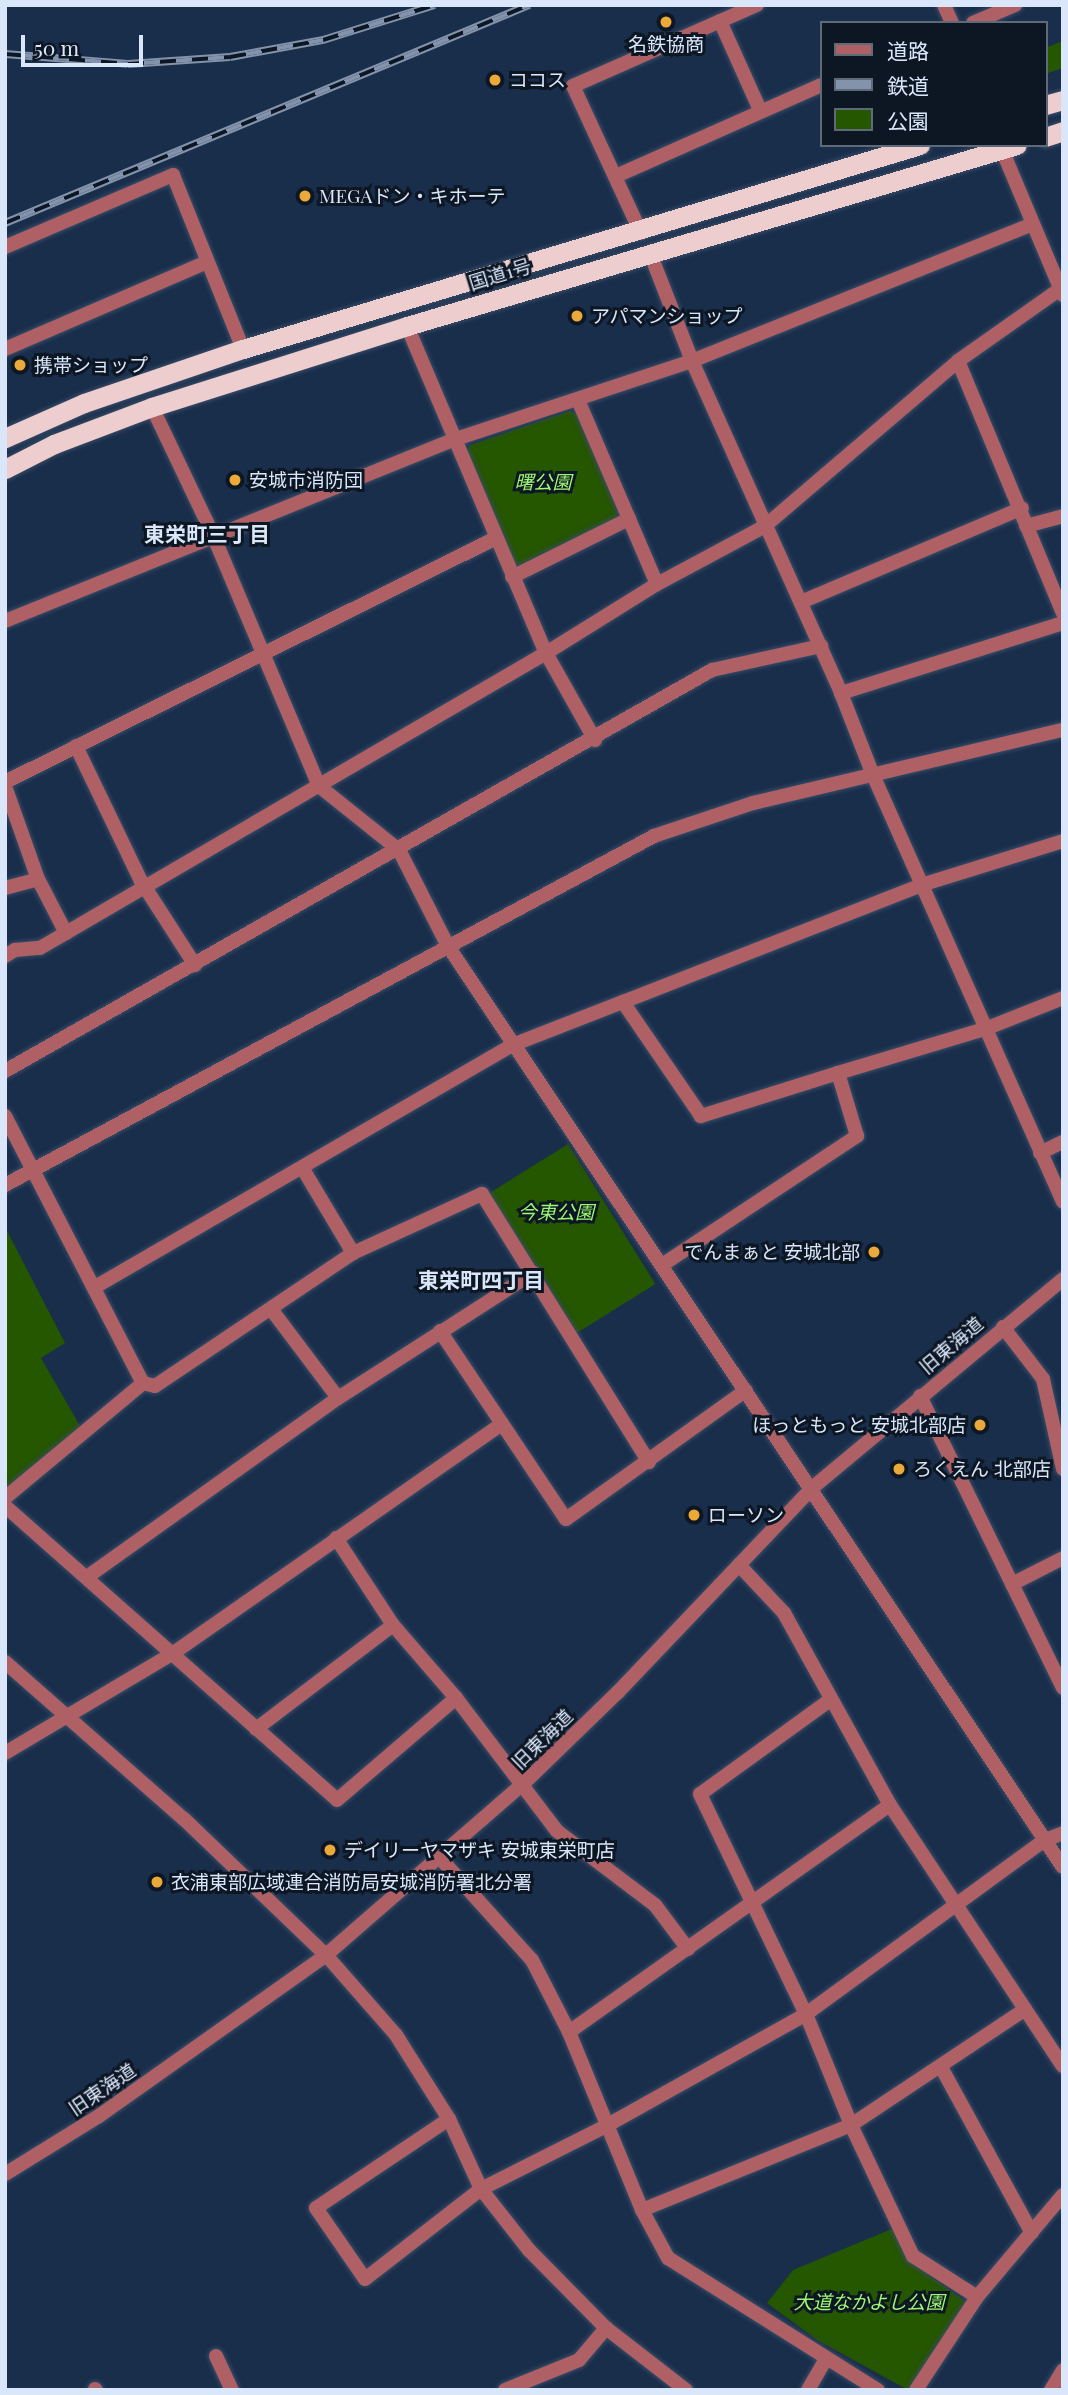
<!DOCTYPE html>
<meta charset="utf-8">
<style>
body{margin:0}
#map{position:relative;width:1068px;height:2395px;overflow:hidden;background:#192e4b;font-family:"Playfair Display","Noto Sans JP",serif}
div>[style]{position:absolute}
.green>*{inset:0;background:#255600;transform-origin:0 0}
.roads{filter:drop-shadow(0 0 2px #384c67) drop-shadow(0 0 2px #384c67)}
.minor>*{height:14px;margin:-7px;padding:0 7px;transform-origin:7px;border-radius:7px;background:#ae6065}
.tertiary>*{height:14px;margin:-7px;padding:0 7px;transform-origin:7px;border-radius:7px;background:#ae6065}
.trunk>*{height:19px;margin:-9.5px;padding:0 9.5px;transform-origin:9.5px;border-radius:9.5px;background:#eecdce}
.rail>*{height:8px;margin-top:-4px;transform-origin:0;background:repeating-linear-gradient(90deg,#0d1623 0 16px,#8393ab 0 32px);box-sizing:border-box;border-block:2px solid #8393ab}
.dots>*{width:19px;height:19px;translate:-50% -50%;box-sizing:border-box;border:4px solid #0d1623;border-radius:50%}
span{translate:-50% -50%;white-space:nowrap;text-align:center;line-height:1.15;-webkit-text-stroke:6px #0d1623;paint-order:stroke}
.poi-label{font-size:19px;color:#dae7fa}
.left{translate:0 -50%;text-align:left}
.right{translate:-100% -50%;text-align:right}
.street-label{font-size:19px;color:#dae7fa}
.park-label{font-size:19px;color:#9df870;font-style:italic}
.neighbourhood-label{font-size:21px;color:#dae7fa;font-weight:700}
.frame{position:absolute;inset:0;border:7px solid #dae7fa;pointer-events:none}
.legend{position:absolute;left:820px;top:21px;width:228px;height:126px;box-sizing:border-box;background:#0d1623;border:2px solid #5f6a79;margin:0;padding:9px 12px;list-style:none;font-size:21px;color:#dae7fa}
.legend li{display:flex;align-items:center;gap:14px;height:35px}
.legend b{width:35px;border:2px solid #5f6a79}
.scale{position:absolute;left:21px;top:35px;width:122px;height:32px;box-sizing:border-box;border:4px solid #dae7fa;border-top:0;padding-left:9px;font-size:21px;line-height:24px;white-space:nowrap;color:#dae7fa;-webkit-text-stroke:5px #0d1623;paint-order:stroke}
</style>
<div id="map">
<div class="green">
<i style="clip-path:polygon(1063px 41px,1063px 68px,1045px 74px,1045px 48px)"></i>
<i style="clip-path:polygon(570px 411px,578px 415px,618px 513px,617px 521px,523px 568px,514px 565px,467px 451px,470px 445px)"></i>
<i style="left:568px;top:1144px;width:165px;height:94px;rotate:58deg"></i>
<i style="clip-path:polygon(5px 1227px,65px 1343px,41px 1358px,80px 1426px,5px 1491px)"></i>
<i style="clip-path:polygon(894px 2228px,908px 2260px,969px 2304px,908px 2390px,817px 2340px,767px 2303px,793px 2270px)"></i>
</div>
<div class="roads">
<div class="minor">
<i style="left:720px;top:21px;width:98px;rotate:65.8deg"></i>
<i style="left:973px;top:23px;width:46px;rotate:-23.2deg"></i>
<i style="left:173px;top:175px;width:188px;rotate:68.1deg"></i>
<i style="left:616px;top:176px;width:224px;rotate:-23.9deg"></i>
<i style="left:641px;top:233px;width:162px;rotate:-114.8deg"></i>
<i style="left:573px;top:86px;width:201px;rotate:-23.8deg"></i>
<i style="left:650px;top:253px;width:116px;rotate:68.7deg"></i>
<i style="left:692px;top:361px;width:364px;rotate:65.8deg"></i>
<i style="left:407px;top:326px;width:355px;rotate:67deg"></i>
<i style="left:546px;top:653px;width:100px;rotate:60.6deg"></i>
<i style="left:5px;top:349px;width:220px;rotate:-23.3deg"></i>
<i style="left:958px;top:361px;width:273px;rotate:67.4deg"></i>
<i style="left:578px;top:400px;width:200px;rotate:66.8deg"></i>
<i style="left:152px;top:407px;width:142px;rotate:64.5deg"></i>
<i style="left:213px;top:535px;width:272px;rotate:67.1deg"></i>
<i style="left:319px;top:786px;width:102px;rotate:38.7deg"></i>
<i style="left:399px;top:850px;width:108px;rotate:63deg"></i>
<i style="left:1026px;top:526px;width:38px;rotate:-15deg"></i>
<i style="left:512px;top:577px;width:131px;rotate:-26.4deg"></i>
<i style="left:801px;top:602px;width:240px;rotate:-23deg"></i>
<i style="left:5px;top:621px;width:486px;rotate:-22deg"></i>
<i style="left:456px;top:439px;width:249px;rotate:-18.3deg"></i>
<i style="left:692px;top:361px;width:367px;rotate:-21.9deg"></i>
<i style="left:1063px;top:623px;width:233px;rotate:162.5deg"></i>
<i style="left:841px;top:693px;width:88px;rotate:68.7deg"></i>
<i style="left:873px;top:775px;width:467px;rotate:66deg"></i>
<i style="left:76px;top:746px;width:150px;rotate:64.3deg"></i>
<i style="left:141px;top:881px;width:100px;rotate:57.3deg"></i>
<i style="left:5px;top:782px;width:546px;rotate:-26.42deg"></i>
<i style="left:5px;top:786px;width:99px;rotate:70.5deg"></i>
<i style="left:38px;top:879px;width:61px;rotate:62.6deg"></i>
<i style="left:5px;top:888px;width:34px;rotate:-15deg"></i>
<i style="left:5px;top:956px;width:12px;rotate:-31deg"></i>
<i style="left:15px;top:950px;width:25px;rotate:-5deg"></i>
<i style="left:40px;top:948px;width:586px;rotate:-30.24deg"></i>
<i style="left:546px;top:653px;width:131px;rotate:-31.9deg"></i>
<i style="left:657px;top:584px;width:123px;rotate:-28.2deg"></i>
<i style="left:765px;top:526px;width:254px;rotate:-40.5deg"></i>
<i style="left:958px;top:361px;width:125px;rotate:-35.2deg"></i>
<i style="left:5px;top:1071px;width:813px;rotate:-29.56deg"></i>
<i style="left:712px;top:670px;width:112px;rotate:-12.4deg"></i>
<i style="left:838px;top:1073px;width:153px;rotate:-16.7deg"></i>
<i style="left:985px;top:1029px;width:84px;rotate:-21.7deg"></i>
<i style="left:5px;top:1116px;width:301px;rotate:62.7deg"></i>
<i style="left:143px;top:1383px;width:12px;rotate:14deg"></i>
<i style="left:155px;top:1386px;width:239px;rotate:-33.9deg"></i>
<i style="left:353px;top:1253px;width:142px;rotate:-24.6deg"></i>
<i style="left:482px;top:1194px;width:316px;rotate:58.1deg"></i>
<i style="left:1040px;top:1153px;width:25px;rotate:-26deg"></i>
<i style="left:303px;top:1169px;width:98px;rotate:59.2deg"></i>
<i style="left:662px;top:1265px;width:234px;rotate:-33.5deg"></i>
<i style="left:857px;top:1136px;width:66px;rotate:-106.8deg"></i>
<i style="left:838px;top:1073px;width:144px;rotate:162.6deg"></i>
<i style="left:701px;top:1116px;width:138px;rotate:-124.4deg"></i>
<i style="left:623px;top:1002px;width:320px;rotate:-21.4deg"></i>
<i style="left:921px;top:885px;width:149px;rotate:-17.2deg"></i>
<i style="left:95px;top:1287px;width:485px;rotate:-30.1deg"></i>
<i style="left:515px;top:1044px;width:116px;rotate:-21.3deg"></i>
<i style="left:271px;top:1309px;width:111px;rotate:53deg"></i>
<i style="left:1003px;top:1327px;width:66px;rotate:52.4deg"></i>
<i style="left:1043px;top:1379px;width:92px;rotate:77.5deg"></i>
<i style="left:440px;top:1331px;width:226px;rotate:56.2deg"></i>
<i style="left:566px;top:1519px;width:221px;rotate:-35.6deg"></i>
<i style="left:920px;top:1396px;width:325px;rotate:63.9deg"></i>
<i style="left:5px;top:1498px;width:180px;rotate:-39.8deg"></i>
<i style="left:5px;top:1506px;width:443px;rotate:41.5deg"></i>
<i style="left:337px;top:1800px;width:157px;rotate:-40.6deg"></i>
<i style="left:336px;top:1538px;width:104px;rotate:56.8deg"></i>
<i style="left:393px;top:1625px;width:96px;rotate:49.2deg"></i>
<i style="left:456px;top:1698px;width:167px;rotate:52.8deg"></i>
<i style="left:557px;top:1831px;width:123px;rotate:37.1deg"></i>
<i style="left:655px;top:1905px;width:55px;rotate:53.1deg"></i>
<i style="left:739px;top:1565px;width:66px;rotate:46.8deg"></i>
<i style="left:784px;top:1613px;width:219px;rotate:61.1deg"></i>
<i style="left:890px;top:1805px;width:313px;rotate:56.5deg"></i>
<i style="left:87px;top:1577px;width:308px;rotate:-35.5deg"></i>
<i style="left:338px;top:1398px;width:232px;rotate:-32.7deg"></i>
<i style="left:1012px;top:1584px;width:57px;rotate:-27deg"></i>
<i style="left:830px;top:1700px;width:160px;rotate:144.1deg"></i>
<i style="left:700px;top:1794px;width:244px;rotate:64.3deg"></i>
<i style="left:806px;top:2014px;width:120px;rotate:67.9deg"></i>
<i style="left:851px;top:2125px;width:145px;rotate:64.7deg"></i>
<i style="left:913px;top:2256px;width:76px;rotate:32.6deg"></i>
<i style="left:256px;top:1729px;width:172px;rotate:-37.2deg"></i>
<i style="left:5px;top:1753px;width:194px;rotate:-30.7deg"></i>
<i style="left:172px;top:1654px;width:402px;rotate:-34.9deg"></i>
<i style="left:440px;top:1858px;width:137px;rotate:48deg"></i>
<i style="left:532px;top:1960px;width:81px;rotate:62.8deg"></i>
<i style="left:569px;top:2032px;width:192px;rotate:67.7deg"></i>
<i style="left:642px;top:2210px;width:55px;rotate:61.6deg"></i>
<i style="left:668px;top:2258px;width:248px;rotate:32.2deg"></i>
<i style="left:569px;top:2032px;width:393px;rotate:-35.3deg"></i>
<i style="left:941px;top:2067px;width:189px;rotate:61.3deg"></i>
<i style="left:449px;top:2119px;width:160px;rotate:146.2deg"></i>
<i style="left:316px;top:2208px;width:86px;rotate:55.4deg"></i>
<i style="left:365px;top:2279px;width:147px;rotate:-37.8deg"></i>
<i style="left:642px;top:2210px;width:226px;rotate:-22.1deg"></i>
<i style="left:851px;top:2125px;width:208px;rotate:-33.6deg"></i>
<i style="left:216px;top:2356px;width:38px;rotate:65deg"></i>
<i style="left:95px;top:2389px;width:1px;rotate:45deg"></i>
<i style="left:505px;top:2390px;width:80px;rotate:-22.1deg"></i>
<i style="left:579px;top:2360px;width:42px;rotate:-49.8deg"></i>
<i style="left:808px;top:2390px;width:36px;rotate:-60deg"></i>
<i style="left:916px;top:2390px;width:111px;rotate:-56.7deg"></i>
<i style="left:977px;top:2297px;width:133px;rotate:-49.9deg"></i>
</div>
<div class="tertiary">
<i style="left:944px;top:5px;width:20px;rotate:66deg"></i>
<i style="left:1000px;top:145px;width:163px;rotate:67.2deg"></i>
<i style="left:5px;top:247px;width:183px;rotate:-23.2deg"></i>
<i style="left:448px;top:946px;width:1107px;rotate:56.27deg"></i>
<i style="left:5px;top:1185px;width:737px;rotate:-28.27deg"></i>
<i style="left:654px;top:836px;width:104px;rotate:-18.4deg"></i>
<i style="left:753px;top:803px;width:318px;rotate:-13.3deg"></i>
<i style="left:5px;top:1662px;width:238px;rotate:41.3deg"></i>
<i style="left:184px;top:1819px;width:197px;rotate:43.8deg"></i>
<i style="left:326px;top:1955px;width:106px;rotate:48.8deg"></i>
<i style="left:396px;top:2035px;width:99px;rotate:57.8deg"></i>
<i style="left:449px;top:2119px;width:77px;rotate:65.4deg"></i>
<i style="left:481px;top:2189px;width:78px;rotate:51.8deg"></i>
<i style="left:529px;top:2250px;width:110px;rotate:45.4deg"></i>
<i style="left:606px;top:2328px;width:101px;rotate:37.8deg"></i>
<i style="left:5px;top:2174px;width:110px;rotate:-31.7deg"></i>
<i style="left:99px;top:2116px;width:278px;rotate:-35.3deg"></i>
<i style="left:326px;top:1955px;width:262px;rotate:-41deg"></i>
<i style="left:524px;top:1783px;width:131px;rotate:-44.1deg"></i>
<i style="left:618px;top:1692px;width:280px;rotate:-46.4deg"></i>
<i style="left:811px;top:1489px;width:328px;rotate:-39.8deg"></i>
<i style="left:481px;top:2189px;width:140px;rotate:-26.7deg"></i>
<i style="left:606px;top:2126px;width:229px;rotate:-29.2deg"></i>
<i style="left:806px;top:2014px;width:296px;rotate:-36.1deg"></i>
<i style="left:1045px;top:1840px;width:19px;rotate:-21deg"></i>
<i style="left:1051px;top:2390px;width:23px;rotate:-59deg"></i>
</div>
<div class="trunk">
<i style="left:1045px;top:105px;width:19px;rotate:-16deg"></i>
<i style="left:1045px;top:137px;width:19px;rotate:-18deg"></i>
<i style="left:5px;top:438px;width:86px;rotate:-23.9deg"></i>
<i style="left:84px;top:403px;width:168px;rotate:-18.8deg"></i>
<i style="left:243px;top:349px;width:707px;rotate:-16.77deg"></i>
<i style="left:5px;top:469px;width:55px;rotate:-27deg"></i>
<i style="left:54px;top:444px;width:105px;rotate:-20.7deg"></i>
<i style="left:152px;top:407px;width:268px;rotate:-17.6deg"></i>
<i style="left:407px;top:326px;width:636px;rotate:-16.53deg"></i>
</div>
</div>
<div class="rail">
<i style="left:5px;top:54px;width:123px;rotate:4.6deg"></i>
<i style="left:128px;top:64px;width:102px;rotate:-3.9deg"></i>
<i style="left:230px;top:57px;width:95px;rotate:-10.4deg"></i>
<i style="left:323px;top:40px;width:117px;rotate:-17.4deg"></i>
<i style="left:5px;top:223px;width:568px;rotate:-22.59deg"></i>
</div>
<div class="dots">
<i style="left:666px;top:22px;background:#eba939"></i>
<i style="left:495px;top:80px;background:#eba939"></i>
<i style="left:305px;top:196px;background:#eba939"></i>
<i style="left:577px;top:316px;background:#eba939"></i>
<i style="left:20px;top:365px;background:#eba939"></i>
<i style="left:235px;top:480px;background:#eba939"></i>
<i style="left:874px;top:1252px;background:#eba939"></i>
<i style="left:980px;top:1425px;background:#eba939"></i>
<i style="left:899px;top:1469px;background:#eba939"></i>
<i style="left:694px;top:1515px;background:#eba939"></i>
<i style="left:330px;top:1850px;background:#eba939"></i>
<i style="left:157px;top:1882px;background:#eba939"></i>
</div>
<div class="poi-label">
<span style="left:666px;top:44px">名鉄協商</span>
<span class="left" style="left:509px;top:80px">ココス</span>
<span class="left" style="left:319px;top:196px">MEGAドン・キホーテ</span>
<span class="left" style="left:591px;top:316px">アパマンショップ</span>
<span class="left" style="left:34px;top:365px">携帯ショップ</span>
<span class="left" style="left:249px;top:480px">安城市消防団</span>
<span class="right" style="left:860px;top:1252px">でんまぁと 安城北部</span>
<span class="right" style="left:966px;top:1425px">ほっともっと 安城北部店</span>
<span class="left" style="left:913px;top:1469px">ろくえん 北部店</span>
<span class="left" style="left:708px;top:1515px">ローソン</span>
<span class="left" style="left:344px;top:1850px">デイリーヤマザキ 安城東栄町店</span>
<span class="left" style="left:171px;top:1882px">衣浦東部広域連合消防局安城消防署北分署</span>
</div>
<div class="street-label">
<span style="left:500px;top:274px;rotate:-17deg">国道1号</span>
<span style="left:951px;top:1345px;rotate:-40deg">旧東海道</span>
<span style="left:542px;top:1739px;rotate:-44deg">旧東海道</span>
<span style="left:102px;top:2089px;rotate:-34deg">旧東海道</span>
</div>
<div class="park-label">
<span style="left:543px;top:482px">曙公園</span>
<span style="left:556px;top:1212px">今東公園</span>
<span style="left:869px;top:2302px">大道なかよし公園</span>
</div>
<div class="neighbourhood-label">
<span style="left:207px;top:533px">東栄町三丁目</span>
<span style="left:481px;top:1279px">東栄町四丁目</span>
</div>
<div class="frame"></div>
<ul class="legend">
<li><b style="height:9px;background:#ae6065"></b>道路</li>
<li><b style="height:9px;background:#8393ab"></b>鉄道</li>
<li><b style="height:19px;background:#255600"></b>公園</li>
</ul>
<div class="scale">50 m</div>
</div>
